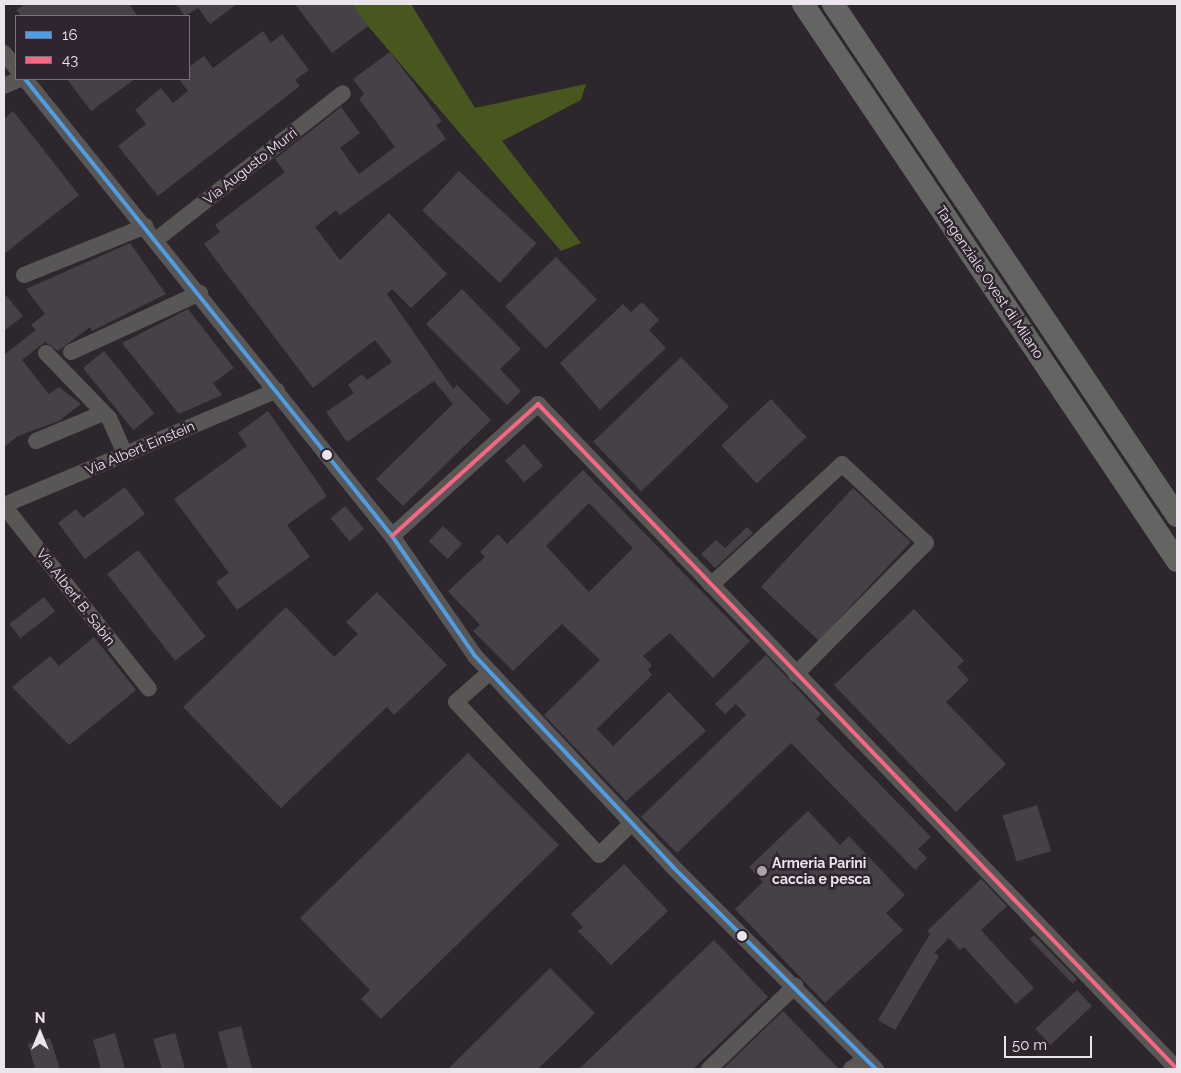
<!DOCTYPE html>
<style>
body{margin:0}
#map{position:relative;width:1181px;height:1073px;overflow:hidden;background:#2d272d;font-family:Raleway,sans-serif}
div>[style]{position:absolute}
.forest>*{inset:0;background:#47571d}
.building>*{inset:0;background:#464146;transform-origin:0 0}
.minor>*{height:16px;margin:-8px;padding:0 8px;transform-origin:8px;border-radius:8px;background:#585756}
.highway>*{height:22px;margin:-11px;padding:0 11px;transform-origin:11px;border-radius:11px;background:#646563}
.bus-1>*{height:4px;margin:-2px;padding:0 2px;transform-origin:2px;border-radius:2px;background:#4d9ee5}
.bus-2>*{height:4px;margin:-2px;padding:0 2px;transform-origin:2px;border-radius:2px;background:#fa6682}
.dots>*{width:14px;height:14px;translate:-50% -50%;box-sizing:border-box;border:2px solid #302430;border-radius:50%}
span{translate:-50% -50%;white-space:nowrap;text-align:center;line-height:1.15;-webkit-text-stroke:5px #302430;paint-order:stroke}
.street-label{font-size:14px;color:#ece4ec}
.poi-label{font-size:14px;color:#ece4ec;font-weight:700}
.left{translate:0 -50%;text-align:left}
.frame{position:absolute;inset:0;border:5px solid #ece4ec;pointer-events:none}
.legend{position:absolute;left:15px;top:15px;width:175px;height:65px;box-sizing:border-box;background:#302430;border:1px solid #7b717b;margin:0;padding:6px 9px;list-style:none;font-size:15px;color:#ece4ec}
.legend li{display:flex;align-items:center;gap:10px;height:25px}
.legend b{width:25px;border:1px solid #7b717b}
.north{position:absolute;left:15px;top:1008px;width:50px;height:50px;-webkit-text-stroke:4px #302430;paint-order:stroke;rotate:0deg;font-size:14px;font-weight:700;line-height:20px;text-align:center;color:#ece4ec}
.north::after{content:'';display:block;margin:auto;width:18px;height:22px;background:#ece4ec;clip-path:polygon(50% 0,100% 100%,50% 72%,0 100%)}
.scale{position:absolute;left:1004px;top:1036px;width:88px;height:22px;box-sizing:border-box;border:2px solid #ece4ec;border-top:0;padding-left:6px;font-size:15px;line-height:18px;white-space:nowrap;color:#ece4ec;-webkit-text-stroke:4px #302430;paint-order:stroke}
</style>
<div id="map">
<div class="forest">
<i style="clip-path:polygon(349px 4px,411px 4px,475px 108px,586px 84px,581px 100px,502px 141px,581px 243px,561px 251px)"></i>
</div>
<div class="building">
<i style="clip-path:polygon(25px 4px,129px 4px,138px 16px,21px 16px,16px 10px)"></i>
<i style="clip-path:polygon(176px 4px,237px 4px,210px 24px,198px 8px,185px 16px)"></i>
<i style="clip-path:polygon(295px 4px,352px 4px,368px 26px,332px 53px)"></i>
<i style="clip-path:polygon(263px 31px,271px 43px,282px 34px,309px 70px,295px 80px,300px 86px,158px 196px,118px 146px,146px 124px,135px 110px,161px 88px,173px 103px,188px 91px,179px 79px,189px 79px,189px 67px,204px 56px,213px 68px)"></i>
<i style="clip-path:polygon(390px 52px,442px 121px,436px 125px,446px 139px,340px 215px,336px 210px,315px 227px,340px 260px,389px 213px,447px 274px,411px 308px,392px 289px,387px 294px,453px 389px,457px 385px,491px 420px,403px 506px,376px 479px,453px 404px,434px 381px,347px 442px,326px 412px,354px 393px,348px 385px,362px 374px,367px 380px,392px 362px,375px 340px,313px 388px,204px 244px,220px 232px,215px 225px,285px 172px,275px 159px,341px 107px,360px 133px,340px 148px,359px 174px,395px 147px,359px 99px,364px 94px,353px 79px)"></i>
<i style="clip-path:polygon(67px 79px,135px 79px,91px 111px)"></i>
<i style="clip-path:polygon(13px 111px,79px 195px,4px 254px,4px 119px)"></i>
<i style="left:459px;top:171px;width:106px;height:54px;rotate:43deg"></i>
<i style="clip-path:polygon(130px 243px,166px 294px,92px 331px,90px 327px,58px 351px,45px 342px,22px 360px,49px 394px,59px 387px,81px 404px,59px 421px,18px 436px,4px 447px,4px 355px,36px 330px,31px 325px,45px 314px,26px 289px)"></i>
<i style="left:556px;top:257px;width:59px;height:71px;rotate:46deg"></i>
<i style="clip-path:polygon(462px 289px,521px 349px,500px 369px,521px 391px,507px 405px,426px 324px)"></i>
<i style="clip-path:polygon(4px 293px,23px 316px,4px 331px)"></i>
<i style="clip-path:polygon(642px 302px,659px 320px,649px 330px,666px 348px,600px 410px,560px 363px,623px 304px,631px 312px)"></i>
<i style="clip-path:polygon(188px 309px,234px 368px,213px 383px,222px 395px,179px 414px,122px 343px)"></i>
<i style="left:104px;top:351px;width:80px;height:27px;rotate:51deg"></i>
<i style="left:681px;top:357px;width:69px;height:122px;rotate:46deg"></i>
<i style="left:771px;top:399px;width:52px;height:68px;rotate:47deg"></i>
<i style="clip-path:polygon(268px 411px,327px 496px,287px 525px,310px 557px,237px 610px,216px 582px,229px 573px,174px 499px,247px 446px,238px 433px)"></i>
<i style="left:524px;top:444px;width:29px;height:25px;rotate:49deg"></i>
<i style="clip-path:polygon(evenodd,583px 470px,750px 641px,713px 678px,670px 633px,643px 656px,652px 665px,648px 670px,652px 675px,597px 729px,613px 746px,669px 692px,706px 731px,626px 801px,544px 715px,600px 660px,562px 624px,513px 671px,473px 631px,480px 625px,448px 591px,485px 557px,480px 552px,498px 534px,507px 544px,583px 470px,589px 503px,633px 548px,589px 592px,546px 546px,589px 503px)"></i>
<i style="clip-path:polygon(125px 487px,145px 514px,85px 559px,58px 523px,76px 509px,83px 518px)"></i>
<i style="left:853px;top:488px;width:79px;height:135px;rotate:43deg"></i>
<i style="left:345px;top:506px;width:30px;height:19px;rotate:50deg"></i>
<i style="left:443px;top:526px;width:26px;height:21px;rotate:43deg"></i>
<i style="clip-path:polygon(747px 527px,753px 533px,715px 568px,701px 554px,716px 540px,725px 548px)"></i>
<i style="left:138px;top:550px;width:110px;height:39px;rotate:52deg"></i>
<i style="clip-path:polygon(377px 592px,447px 665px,394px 715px,387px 707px,281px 808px,183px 707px,286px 607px,334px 657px,358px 634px,346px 622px)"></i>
<i style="left:44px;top:597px;width:18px;height:44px;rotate:52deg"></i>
<i style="clip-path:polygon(914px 609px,964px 661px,957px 667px,969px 680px,946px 702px,1006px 764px,956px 812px,834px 685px)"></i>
<i style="clip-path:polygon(94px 637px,136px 690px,69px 745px,12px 687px,50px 656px,59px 666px)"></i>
<i style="clip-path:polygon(766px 655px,821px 714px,816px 719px,931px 837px,918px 849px,927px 858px,915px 870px,791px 743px,677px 853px,641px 817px,746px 715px,736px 704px,725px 714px,715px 704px)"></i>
<i style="clip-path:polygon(468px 753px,559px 845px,381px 1019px,361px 999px,370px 990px,300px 918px)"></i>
<i style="left:1037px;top:805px;width:48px;height:36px;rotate:73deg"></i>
<i style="clip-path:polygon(808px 811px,840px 845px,849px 836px,905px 895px,886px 913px,903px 930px,825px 1003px,735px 909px,763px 882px,749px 867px)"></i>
<i style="clip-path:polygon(624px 864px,668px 911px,611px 965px,578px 931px,583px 927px,571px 914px)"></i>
<i style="clip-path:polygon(981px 879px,1007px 906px,981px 930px,1034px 988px,1016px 1004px,964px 947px,960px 950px,949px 938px,934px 953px,939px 956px,895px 1030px,878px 1020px,930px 934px,927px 931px)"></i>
<i style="left:1034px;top:935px;width:62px;height:6px;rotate:46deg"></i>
<i style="clip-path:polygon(714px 940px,768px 997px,693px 1069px,579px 1069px)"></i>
<i style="clip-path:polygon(550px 968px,595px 1013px,538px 1069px,448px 1069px)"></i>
<i style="left:1077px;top:990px;width:22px;height:57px;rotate:47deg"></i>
<i style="clip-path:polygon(783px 1011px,839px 1069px,723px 1069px)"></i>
<i style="clip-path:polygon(241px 1026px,252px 1069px,228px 1069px,218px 1032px)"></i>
<i style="clip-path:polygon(115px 1033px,125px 1069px,101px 1069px,93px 1040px)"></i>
<i style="clip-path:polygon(175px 1033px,185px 1069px,162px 1069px,153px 1039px)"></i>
<i style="clip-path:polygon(50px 1038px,60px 1069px,35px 1069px,28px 1044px)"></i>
</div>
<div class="minor">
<i style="left:4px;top:53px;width:19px;rotate:51deg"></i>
<i style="left:25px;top:79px;width:586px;rotate:51.23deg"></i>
<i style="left:392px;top:536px;width:146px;rotate:55.3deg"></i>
<i style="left:475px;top:656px;width:288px;rotate:46.8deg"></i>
<i style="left:672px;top:866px;width:288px;rotate:44.9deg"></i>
<i style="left:4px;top:86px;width:17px;rotate:-24deg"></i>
<i style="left:157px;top:239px;width:236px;rotate:-38.1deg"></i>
<i style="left:24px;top:275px;width:131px;rotate:-21.9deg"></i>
<i style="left:71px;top:352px;width:142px;rotate:-24.6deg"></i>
<i style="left:46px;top:353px;width:91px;rotate:45.9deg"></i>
<i style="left:109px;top:418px;width:39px;rotate:66deg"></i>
<i style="left:36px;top:441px;width:73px;rotate:-22.7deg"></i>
<i style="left:4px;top:505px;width:296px;rotate:-22.8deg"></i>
<i style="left:4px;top:506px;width:233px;rotate:51.6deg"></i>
<i style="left:392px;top:536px;width:197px;rotate:-42.1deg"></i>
<i style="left:538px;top:404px;width:922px;rotate:46.14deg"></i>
<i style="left:711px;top:585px;width:178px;rotate:-42.7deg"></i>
<i style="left:842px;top:464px;width:115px;rotate:43.2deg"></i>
<i style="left:926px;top:543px;width:185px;rotate:134.8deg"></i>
<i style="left:490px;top:672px;width:45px;rotate:138.6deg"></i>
<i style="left:456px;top:702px;width:209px;rotate:46.9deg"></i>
<i style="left:599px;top:855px;width:46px;rotate:-44.1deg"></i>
<i style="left:709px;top:1069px;width:120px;rotate:-44deg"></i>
<i style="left:851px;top:1069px;width:18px;rotate:-34deg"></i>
</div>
<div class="highway">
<i style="left:803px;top:4px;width:671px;rotate:56.12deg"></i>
<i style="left:833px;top:4px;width:617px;rotate:56.1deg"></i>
</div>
<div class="bus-1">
<i style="left:25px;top:79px;width:586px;rotate:51.23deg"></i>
<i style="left:392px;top:536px;width:146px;rotate:55.3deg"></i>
<i style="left:475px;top:656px;width:288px;rotate:46.8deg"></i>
<i style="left:672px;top:866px;width:288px;rotate:44.9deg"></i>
</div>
<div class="bus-2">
<i style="left:392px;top:536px;width:197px;rotate:-42.1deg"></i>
<i style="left:538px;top:404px;width:922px;rotate:46.14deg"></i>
</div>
<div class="dots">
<i style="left:327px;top:455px;background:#ece4ec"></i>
<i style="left:762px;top:871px;background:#a9a2a9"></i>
<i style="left:742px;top:936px;background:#ece4ec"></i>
</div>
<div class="street-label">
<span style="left:250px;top:166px;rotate:-38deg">Via Augusto Murri</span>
<span style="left:990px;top:282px;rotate:56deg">Tangenziale Ovest di Milano</span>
<span style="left:140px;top:448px;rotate:-23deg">Via Albert Einstein</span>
<span style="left:76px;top:597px;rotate:52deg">Via Albert B. Sabin</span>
</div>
<div class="poi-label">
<span class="left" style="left:772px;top:871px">Armeria Parini<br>caccia e pesca</span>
</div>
<div class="frame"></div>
<ul class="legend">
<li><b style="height:6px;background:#4d9ee5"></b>16</li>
<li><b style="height:6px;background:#fa6682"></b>43</li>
</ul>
<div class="north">N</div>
<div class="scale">50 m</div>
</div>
